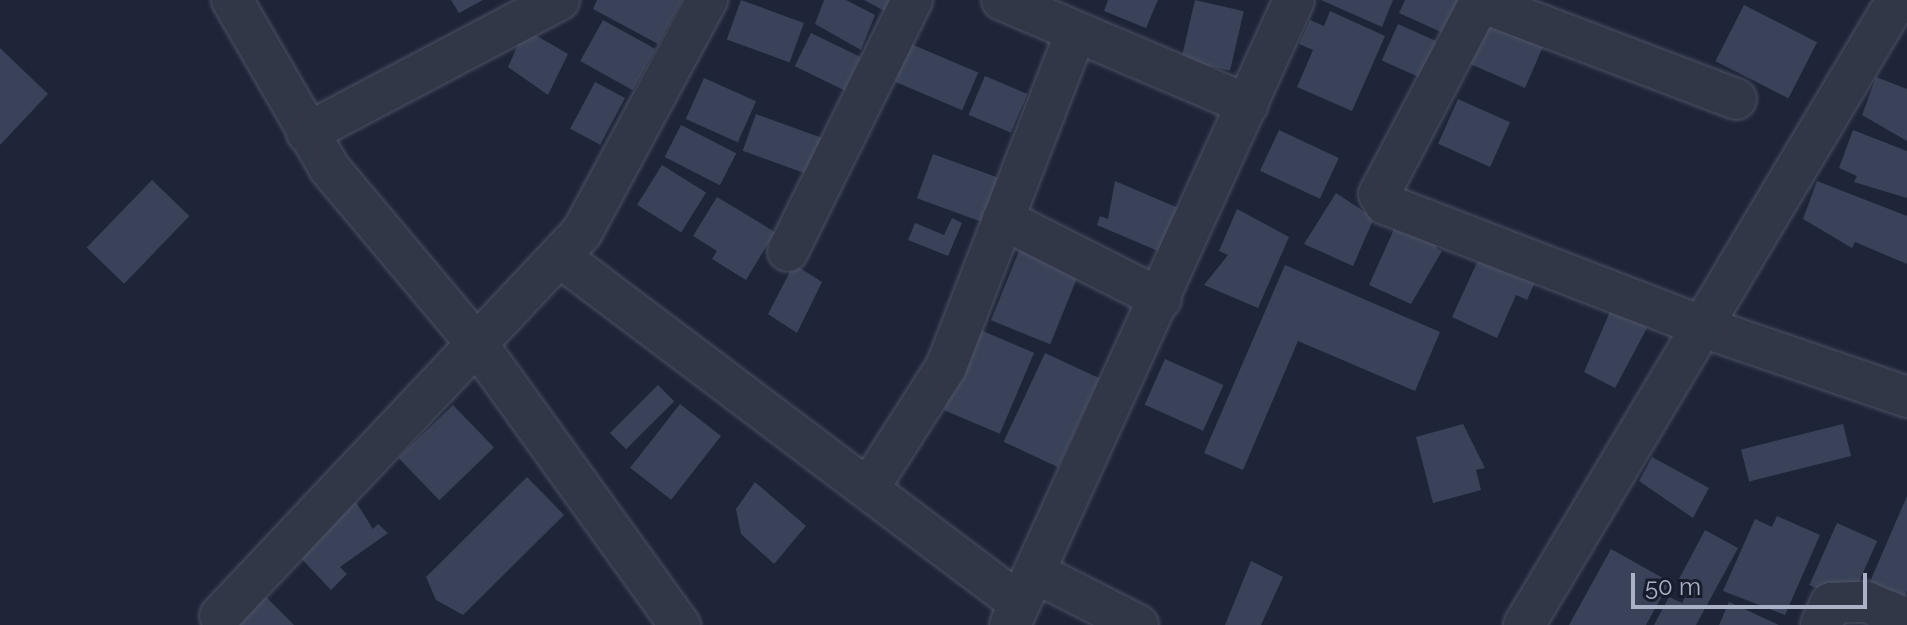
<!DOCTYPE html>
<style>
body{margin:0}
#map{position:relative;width:1907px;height:625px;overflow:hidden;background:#1e2538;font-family:Raleway,sans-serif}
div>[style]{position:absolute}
.building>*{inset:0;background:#3a4259;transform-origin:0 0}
.roads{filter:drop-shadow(0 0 2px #4c5264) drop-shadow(0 0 2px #4c5264)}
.minor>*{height:40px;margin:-20px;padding:0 20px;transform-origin:20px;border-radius:20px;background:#323748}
span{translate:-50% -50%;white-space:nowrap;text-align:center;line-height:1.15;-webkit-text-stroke:7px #171d2d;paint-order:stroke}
.scale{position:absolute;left:1631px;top:573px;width:236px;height:36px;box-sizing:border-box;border:4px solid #abb1c6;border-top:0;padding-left:10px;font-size:24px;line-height:28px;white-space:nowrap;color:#abb1c6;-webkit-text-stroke:6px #171d2d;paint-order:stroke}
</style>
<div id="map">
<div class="building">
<i style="clip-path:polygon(451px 0,483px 0,459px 13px)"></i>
<i style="clip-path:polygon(597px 0,682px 0,658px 44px,593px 9px)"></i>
<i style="left:741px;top:0;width:67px;height:42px;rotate:20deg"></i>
<i style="clip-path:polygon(824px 0,846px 0,875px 15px,861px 50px,815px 24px)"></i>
<i style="clip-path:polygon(864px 0,897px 0,890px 14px)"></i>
<i style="clip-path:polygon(1108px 0,1158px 0,1146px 28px,1104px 11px)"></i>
<i style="left:1195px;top:0;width:50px;height:61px;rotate:13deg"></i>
<i style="clip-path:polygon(1321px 0,1393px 0,1382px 27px)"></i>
<i style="clip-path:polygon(1405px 0,1469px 0,1452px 37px,1399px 13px)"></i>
<i style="left:1744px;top:5px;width:82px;height:63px;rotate:27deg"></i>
<i style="clip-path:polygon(1330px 11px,1385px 36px,1352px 111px,1297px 87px,1313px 50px,1299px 44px,1310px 20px,1324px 26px)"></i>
<i style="left:603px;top:20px;width:60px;height:47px;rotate:29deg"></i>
<i style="left:1398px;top:24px;width:60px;height:40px;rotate:24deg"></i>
<i style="clip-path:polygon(1485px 25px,1545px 42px,1525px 88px,1468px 63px)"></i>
<i style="clip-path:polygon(525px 29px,568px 54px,548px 95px,508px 67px)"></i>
<i style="left:811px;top:33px;width:55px;height:37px;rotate:26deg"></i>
<i style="left:911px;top:44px;width:73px;height:41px;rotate:23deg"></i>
<i style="clip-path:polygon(0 48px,48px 94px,0 145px)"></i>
<i style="left:985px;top:76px;width:46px;height:42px;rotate:23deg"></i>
<i style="clip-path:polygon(1876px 77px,1907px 89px,1907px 141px,1862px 115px)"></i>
<i style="left:704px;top:78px;width:57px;height:45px;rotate:24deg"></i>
<i style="left:595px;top:82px;width:34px;height:53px;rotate:28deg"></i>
<i style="left:1458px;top:99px;width:57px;height:49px;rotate:24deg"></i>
<i style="left:756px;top:114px;width:77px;height:39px;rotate:20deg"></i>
<i style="left:681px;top:125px;width:62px;height:36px;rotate:27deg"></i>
<i style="left:1279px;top:130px;width:66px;height:45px;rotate:25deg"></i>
<i style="clip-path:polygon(1853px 130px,1907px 151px,1907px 198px,1854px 182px,1857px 176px,1839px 168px)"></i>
<i style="left:933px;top:154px;width:84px;height:47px;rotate:20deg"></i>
<i style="left:662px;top:165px;width:52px;height:47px;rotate:32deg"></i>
<i style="left:152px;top:180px;width:52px;height:94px;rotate:44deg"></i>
<i style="clip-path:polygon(1115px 181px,1183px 210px,1165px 254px,1097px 225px,1100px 216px,1108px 219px)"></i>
<i style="clip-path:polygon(1817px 181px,1907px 216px,1907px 264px,1855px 242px,1852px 248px,1803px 219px)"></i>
<i style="clip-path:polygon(1336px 193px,1374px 218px,1353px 266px,1304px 244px)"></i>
<i style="clip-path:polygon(717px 197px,775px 232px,746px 280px,712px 259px,717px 251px,693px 236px)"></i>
<i style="clip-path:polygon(1237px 209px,1289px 237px,1258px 308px,1204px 285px,1228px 255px,1219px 251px)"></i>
<i style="clip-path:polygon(1400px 216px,1442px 235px,1436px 248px,1442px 251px,1411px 304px,1369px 285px)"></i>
<i style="clip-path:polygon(952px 218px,962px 223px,948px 256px,908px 240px,915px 223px,944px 235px)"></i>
<i style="left:1025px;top:236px;width:64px;height:91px;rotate:22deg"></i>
<i style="clip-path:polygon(1485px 245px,1540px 271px,1527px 300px,1516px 295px,1497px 338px,1452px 317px)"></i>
<i style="clip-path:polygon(794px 264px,822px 282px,797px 333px,768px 314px)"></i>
<i style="clip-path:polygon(1285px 265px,1440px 332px,1415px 391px,1298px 341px,1243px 470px,1204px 453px)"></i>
<i style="clip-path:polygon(1618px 293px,1655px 313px,1615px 388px,1584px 372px)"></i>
<i style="left:978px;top:329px;width:61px;height:88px;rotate:23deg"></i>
<i style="left:1045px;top:353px;width:60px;height:98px;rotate:25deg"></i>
<i style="left:1165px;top:359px;width:64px;height:50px;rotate:24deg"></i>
<i style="left:658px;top:385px;width:23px;height:68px;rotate:45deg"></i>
<i style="left:680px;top:404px;width:52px;height:81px;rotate:38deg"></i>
<i style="left:453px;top:405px;width:59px;height:76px;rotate:46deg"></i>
<i style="clip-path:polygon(1463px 424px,1485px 468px,1476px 470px,1481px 490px,1433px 503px,1416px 437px)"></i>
<i style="left:1843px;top:424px;width:33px;height:105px;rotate:76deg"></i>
<i style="clip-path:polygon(1652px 457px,1709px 488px,1693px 518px,1639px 481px)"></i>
<i style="clip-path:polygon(527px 477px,564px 515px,463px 615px,436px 600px,426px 577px)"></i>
<i style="clip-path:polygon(755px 482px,806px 526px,774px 564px,741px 534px,736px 509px)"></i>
<i style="clip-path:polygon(1907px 496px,1907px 591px,1901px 606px,1866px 591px)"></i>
<i style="clip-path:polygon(354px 499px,373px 529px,378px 524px,388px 533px,340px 567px,347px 574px,331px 590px,297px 554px)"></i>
<i style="clip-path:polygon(1777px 516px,1820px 535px,1785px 615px,1723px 591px,1755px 519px,1772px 527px)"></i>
<i style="left:1837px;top:523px;width:44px;height:68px;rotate:24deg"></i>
<i style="clip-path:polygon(1705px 530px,1738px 548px,1696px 625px,1654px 625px,1669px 597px,1682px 603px,1691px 585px,1679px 579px)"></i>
<i style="clip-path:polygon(1611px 549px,1670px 582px,1646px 625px,1569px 625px)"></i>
<i style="clip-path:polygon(1251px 561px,1283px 577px,1261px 625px,1225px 625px)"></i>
<i style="clip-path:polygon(262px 593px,294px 625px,230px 625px)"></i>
<i style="clip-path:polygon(1729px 602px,1779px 625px,1719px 625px)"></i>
</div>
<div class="roads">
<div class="minor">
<i style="left:232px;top:0;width:195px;rotate:59.9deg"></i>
<i style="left:330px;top:169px;width:229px;rotate:50deg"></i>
<i style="left:477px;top:344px;width:347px;rotate:54.2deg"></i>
<i style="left:1002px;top:0;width:267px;rotate:23.1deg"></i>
<i style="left:1736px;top:99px;width:274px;rotate:-159.2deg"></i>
<i style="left:1480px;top:2px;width:217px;rotate:117.7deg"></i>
<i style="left:1379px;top:194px;width:12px;rotate:59deg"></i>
<i style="left:1385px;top:204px;width:341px;rotate:21.1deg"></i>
<i style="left:1703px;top:327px;width:216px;rotate:18.9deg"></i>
<i style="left:307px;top:133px;width:285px;rotate:-27.8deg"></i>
<i style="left:1003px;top:219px;width:177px;rotate:26.9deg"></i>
<i style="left:788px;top:251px;width:280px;rotate:-63.7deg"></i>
<i style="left:560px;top:257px;width:575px;rotate:37.01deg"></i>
<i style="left:868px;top:489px;width:145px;rotate:-57.4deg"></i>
<i style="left:946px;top:367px;width:359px;rotate:-68.8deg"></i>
<i style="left:1034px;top:572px;width:117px;rotate:27deg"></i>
<i style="left:220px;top:616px;width:528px;rotate:-46.69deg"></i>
<i style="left:582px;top:232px;width:264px;rotate:-61.7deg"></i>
<i style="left:1010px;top:625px;width:686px;rotate:-65.56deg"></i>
<i style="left:1524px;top:625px;width:728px;rotate:-59.17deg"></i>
<i style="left:1821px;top:625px;width:24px;rotate:-66deg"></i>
<i style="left:1831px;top:603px;width:35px;rotate:-2deg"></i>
<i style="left:1866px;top:602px;width:44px;rotate:22.5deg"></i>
</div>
</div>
<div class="scale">50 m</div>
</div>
